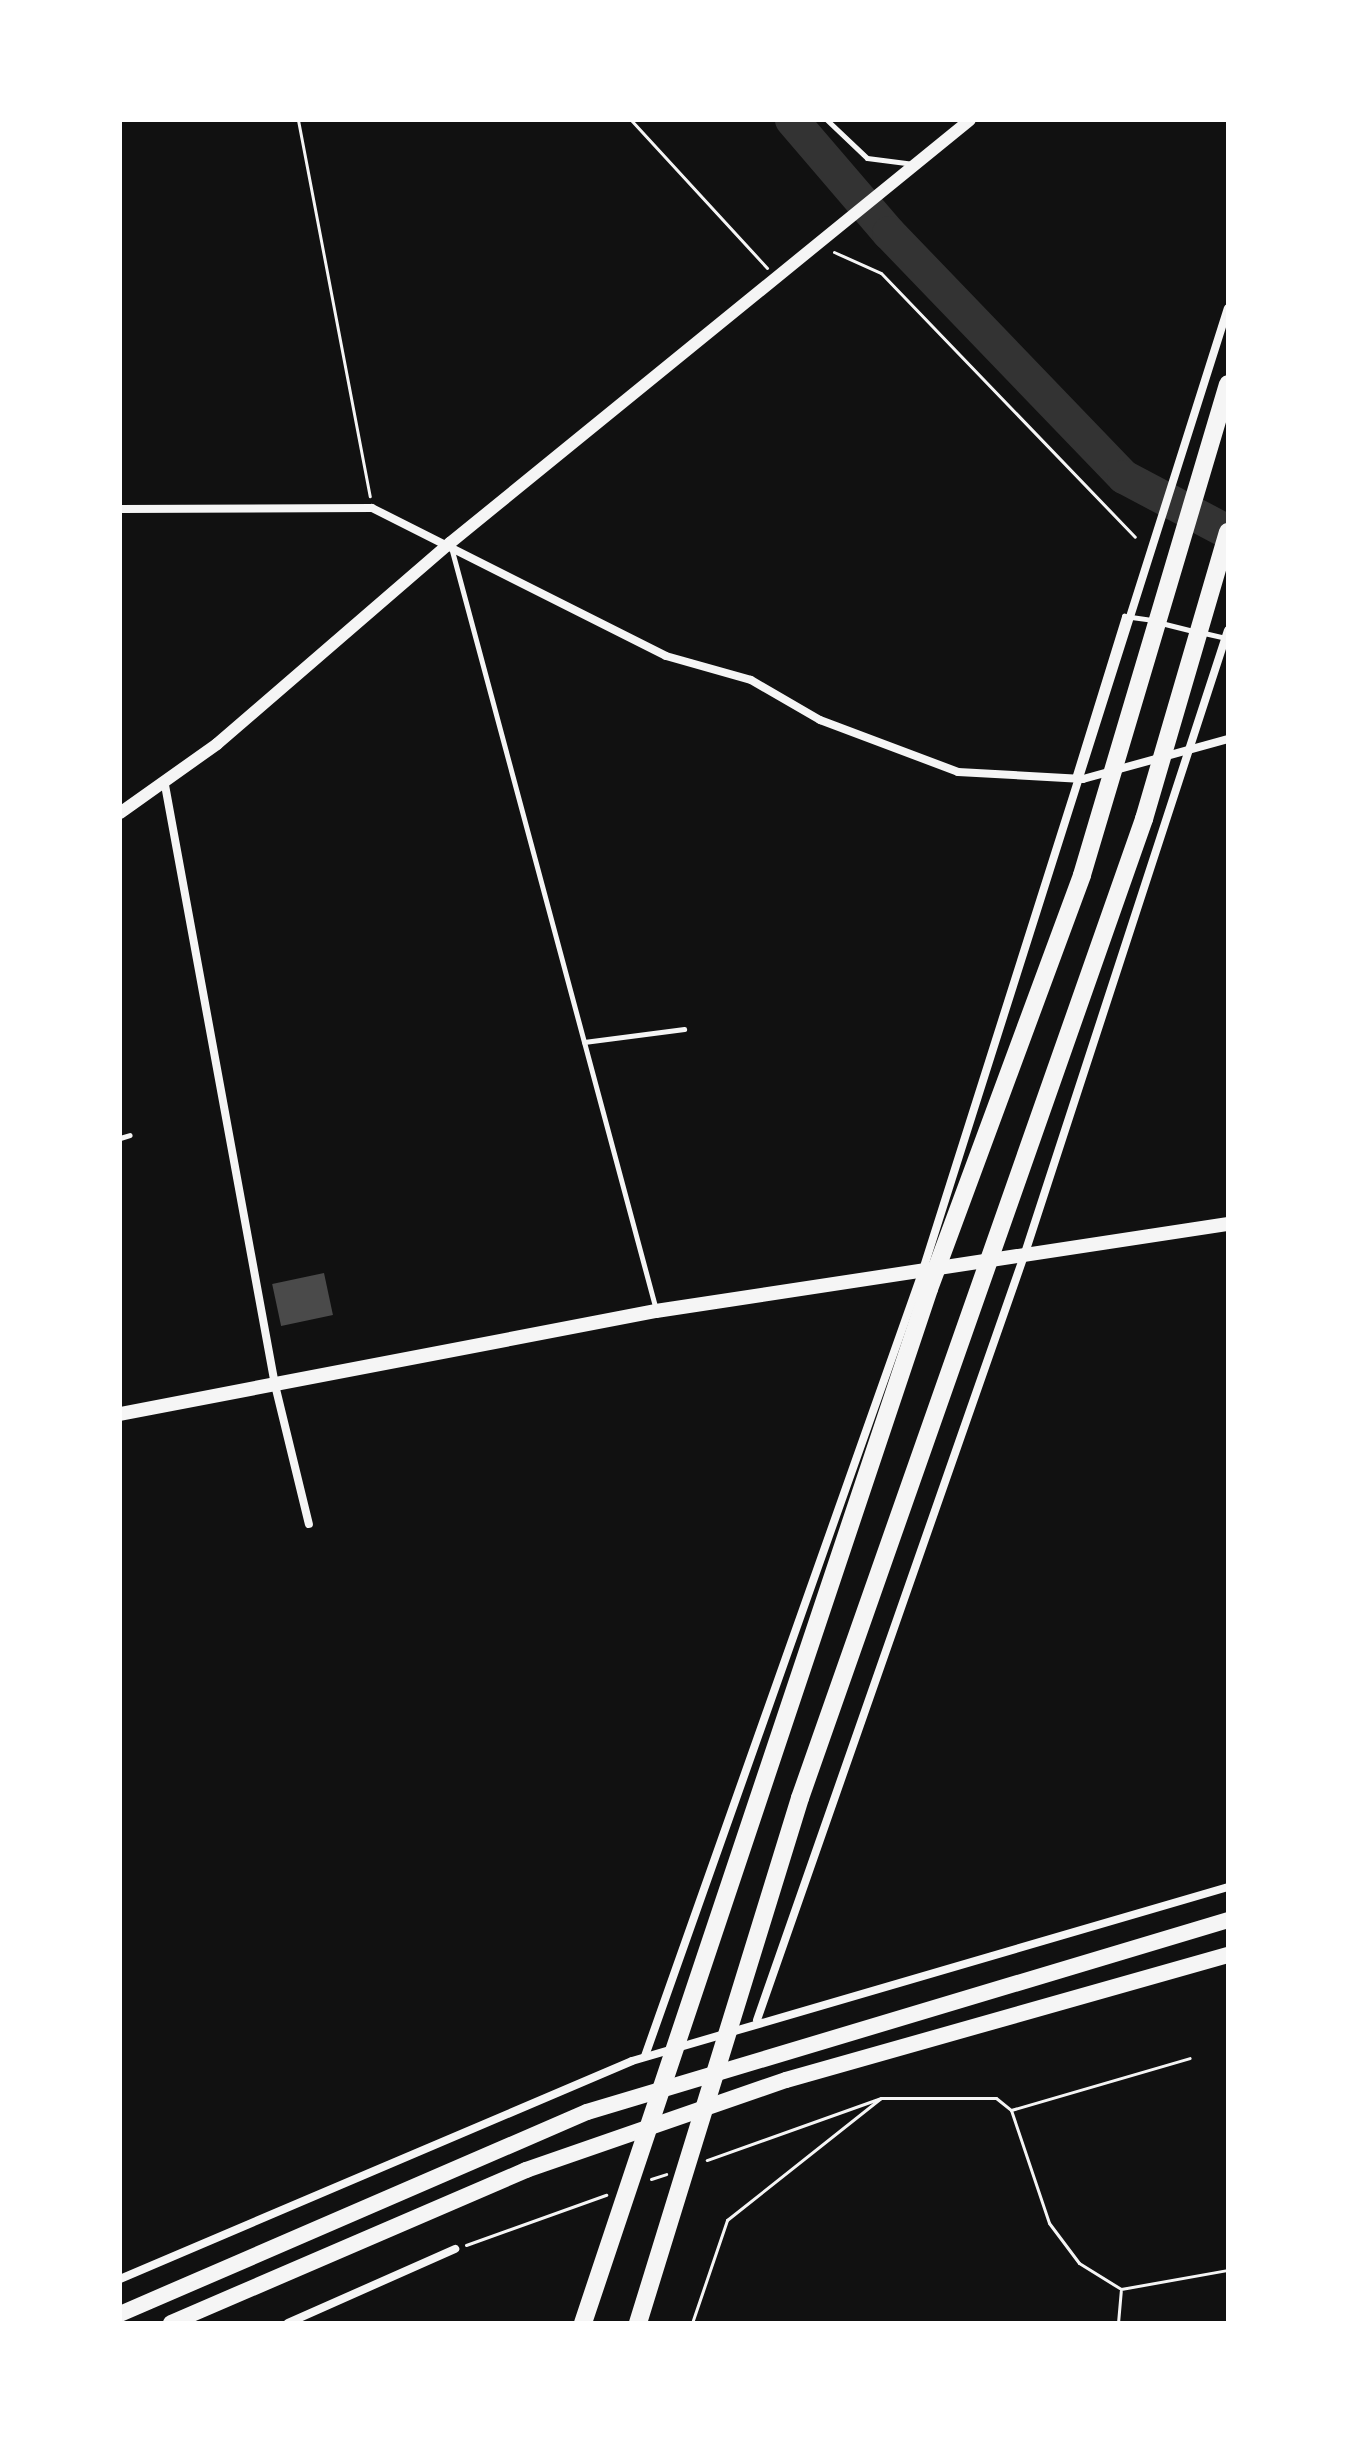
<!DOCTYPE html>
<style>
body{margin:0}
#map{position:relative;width:1348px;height:2443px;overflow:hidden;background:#111;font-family:"Open Sans",sans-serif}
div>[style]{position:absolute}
.river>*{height:34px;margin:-17px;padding:0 17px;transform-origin:17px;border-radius:17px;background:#333}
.building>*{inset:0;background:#4a4a4a;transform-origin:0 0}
.path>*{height:3px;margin:-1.5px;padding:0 1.5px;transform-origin:1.5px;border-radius:1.5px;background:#f5f5f5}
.service>*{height:5px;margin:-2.5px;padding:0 2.5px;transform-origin:2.5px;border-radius:2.5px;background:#f5f5f5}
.minor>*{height:8px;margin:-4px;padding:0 4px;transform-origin:4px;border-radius:4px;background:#f5f5f5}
.tertiary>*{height:12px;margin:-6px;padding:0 6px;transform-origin:6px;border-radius:6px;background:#f5f5f5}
.secondary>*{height:14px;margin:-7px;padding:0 7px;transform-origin:7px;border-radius:7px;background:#f5f5f5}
.trunk>*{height:16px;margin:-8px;padding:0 8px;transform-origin:8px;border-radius:8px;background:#f5f5f5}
.motorway>*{height:18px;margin:-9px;padding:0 9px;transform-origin:9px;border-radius:9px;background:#f5f5f5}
span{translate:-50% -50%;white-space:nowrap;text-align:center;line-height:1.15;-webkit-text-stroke:7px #fff;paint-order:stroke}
.frame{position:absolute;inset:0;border:122px solid #fff;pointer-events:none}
</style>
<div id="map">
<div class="river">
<i style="left:792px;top:120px;width:149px;rotate:49.4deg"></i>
<i style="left:889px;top:233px;width:339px;rotate:46.1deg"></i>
<i style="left:1124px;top:477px;width:118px;rotate:27.9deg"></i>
</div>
<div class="building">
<i style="left:324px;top:1273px;width:43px;height:53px;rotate:78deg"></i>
</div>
<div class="path">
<i style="left:298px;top:120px;width:383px;rotate:79.2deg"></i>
<i style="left:631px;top:120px;width:201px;rotate:47.4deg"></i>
<i style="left:834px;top:252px;width:51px;rotate:24.1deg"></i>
<i style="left:881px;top:273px;width:366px;rotate:46.1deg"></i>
<i style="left:881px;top:2098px;width:115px"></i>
<i style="left:996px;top:2098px;width:19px;rotate:39deg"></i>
<i style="left:1011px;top:2110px;width:119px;rotate:71.4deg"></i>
<i style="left:1049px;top:2223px;width:50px;rotate:53.1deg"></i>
<i style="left:1079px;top:2263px;width:49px;rotate:31.8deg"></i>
<i style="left:1121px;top:2289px;width:109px;rotate:-10.1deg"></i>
<i style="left:1011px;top:2110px;width:186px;rotate:-16.2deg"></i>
<i style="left:651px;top:2179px;width:16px;rotate:-18deg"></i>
<i style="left:466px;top:2245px;width:149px;rotate:-19.7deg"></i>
<i style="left:692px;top:2323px;width:109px;rotate:-71.2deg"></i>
<i style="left:727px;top:2220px;width:196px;rotate:-38.4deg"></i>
<i style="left:881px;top:2098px;width:185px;rotate:160.4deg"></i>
<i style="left:1118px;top:2323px;width:32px;rotate:-85deg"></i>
</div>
<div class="service">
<i style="left:827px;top:120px;width:55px;rotate:43.5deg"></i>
<i style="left:867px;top:158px;width:47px;rotate:7.3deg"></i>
<i style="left:451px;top:547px;width:790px;rotate:74.96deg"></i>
<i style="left:1161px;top:623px;width:34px;rotate:14deg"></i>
<i style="left:1204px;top:633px;width:23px;rotate:13deg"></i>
<i style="left:1074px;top:778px;width:170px;rotate:-72.8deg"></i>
<i style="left:1124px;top:616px;width:28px;rotate:8deg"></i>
<i style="left:584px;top:1042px;width:101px;rotate:-7.4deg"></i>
<i style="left:120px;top:1138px;width:10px;rotate:-17deg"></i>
</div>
<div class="minor">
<i style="left:120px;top:509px;width:252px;rotate:-0.2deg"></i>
<i style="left:372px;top:508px;width:329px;rotate:26.7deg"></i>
<i style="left:666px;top:656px;width:88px;rotate:15.8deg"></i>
<i style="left:751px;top:680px;width:80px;rotate:30.1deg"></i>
<i style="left:820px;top:720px;width:147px;rotate:20.6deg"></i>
<i style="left:958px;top:772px;width:125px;rotate:3.2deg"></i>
<i style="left:1083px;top:779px;width:150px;rotate:-15.4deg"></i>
<i style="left:165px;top:785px;width:610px;rotate:79.61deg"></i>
<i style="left:275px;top:1385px;width:143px;rotate:76.3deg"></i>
<i style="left:757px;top:2020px;width:809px;rotate:-70.74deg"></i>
<i style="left:1024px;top:1256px;width:658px;rotate:-71.95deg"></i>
<i style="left:645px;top:2056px;width:831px;rotate:-70.52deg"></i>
<i style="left:922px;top:1273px;width:1012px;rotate:-72.41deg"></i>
<i style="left:120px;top:2279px;width:556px;rotate:-23.06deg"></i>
<i style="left:632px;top:2061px;width:621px;rotate:-16.27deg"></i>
<i style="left:288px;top:2323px;width:183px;rotate:-23.9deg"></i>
</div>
<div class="tertiary">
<i style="left:120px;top:813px;width:119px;rotate:-35.4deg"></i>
<i style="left:217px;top:744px;width:308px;rotate:-40.8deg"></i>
<i style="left:450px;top:543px;width:670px;rotate:-39.13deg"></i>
</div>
<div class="secondary">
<i style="left:120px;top:1414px;width:546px;rotate:-10.88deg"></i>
<i style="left:656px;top:1311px;width:579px;rotate:-8.65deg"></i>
</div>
<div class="trunk">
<i style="left:120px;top:2314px;width:509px;rotate:-23.39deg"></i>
<i style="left:587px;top:2112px;width:669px;rotate:-16.67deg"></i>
<i style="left:171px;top:2323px;width:387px;rotate:-23.3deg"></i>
<i style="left:526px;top:2170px;width:275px;rotate:-19.1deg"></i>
<i style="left:786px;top:2080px;width:459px;rotate:-15.8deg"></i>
</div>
<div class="motorway">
<i style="left:583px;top:2323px;width:1090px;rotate:-71.5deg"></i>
<i style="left:929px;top:1289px;width:441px;rotate:-69.7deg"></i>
<i style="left:1082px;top:875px;width:512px;rotate:-73.44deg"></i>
<i style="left:638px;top:2323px;width:549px;rotate:-72.85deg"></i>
<i style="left:800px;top:1798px;width:1038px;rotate:-70.64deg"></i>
<i style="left:1144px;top:819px;width:299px;rotate:-73.7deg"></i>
</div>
<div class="frame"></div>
</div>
